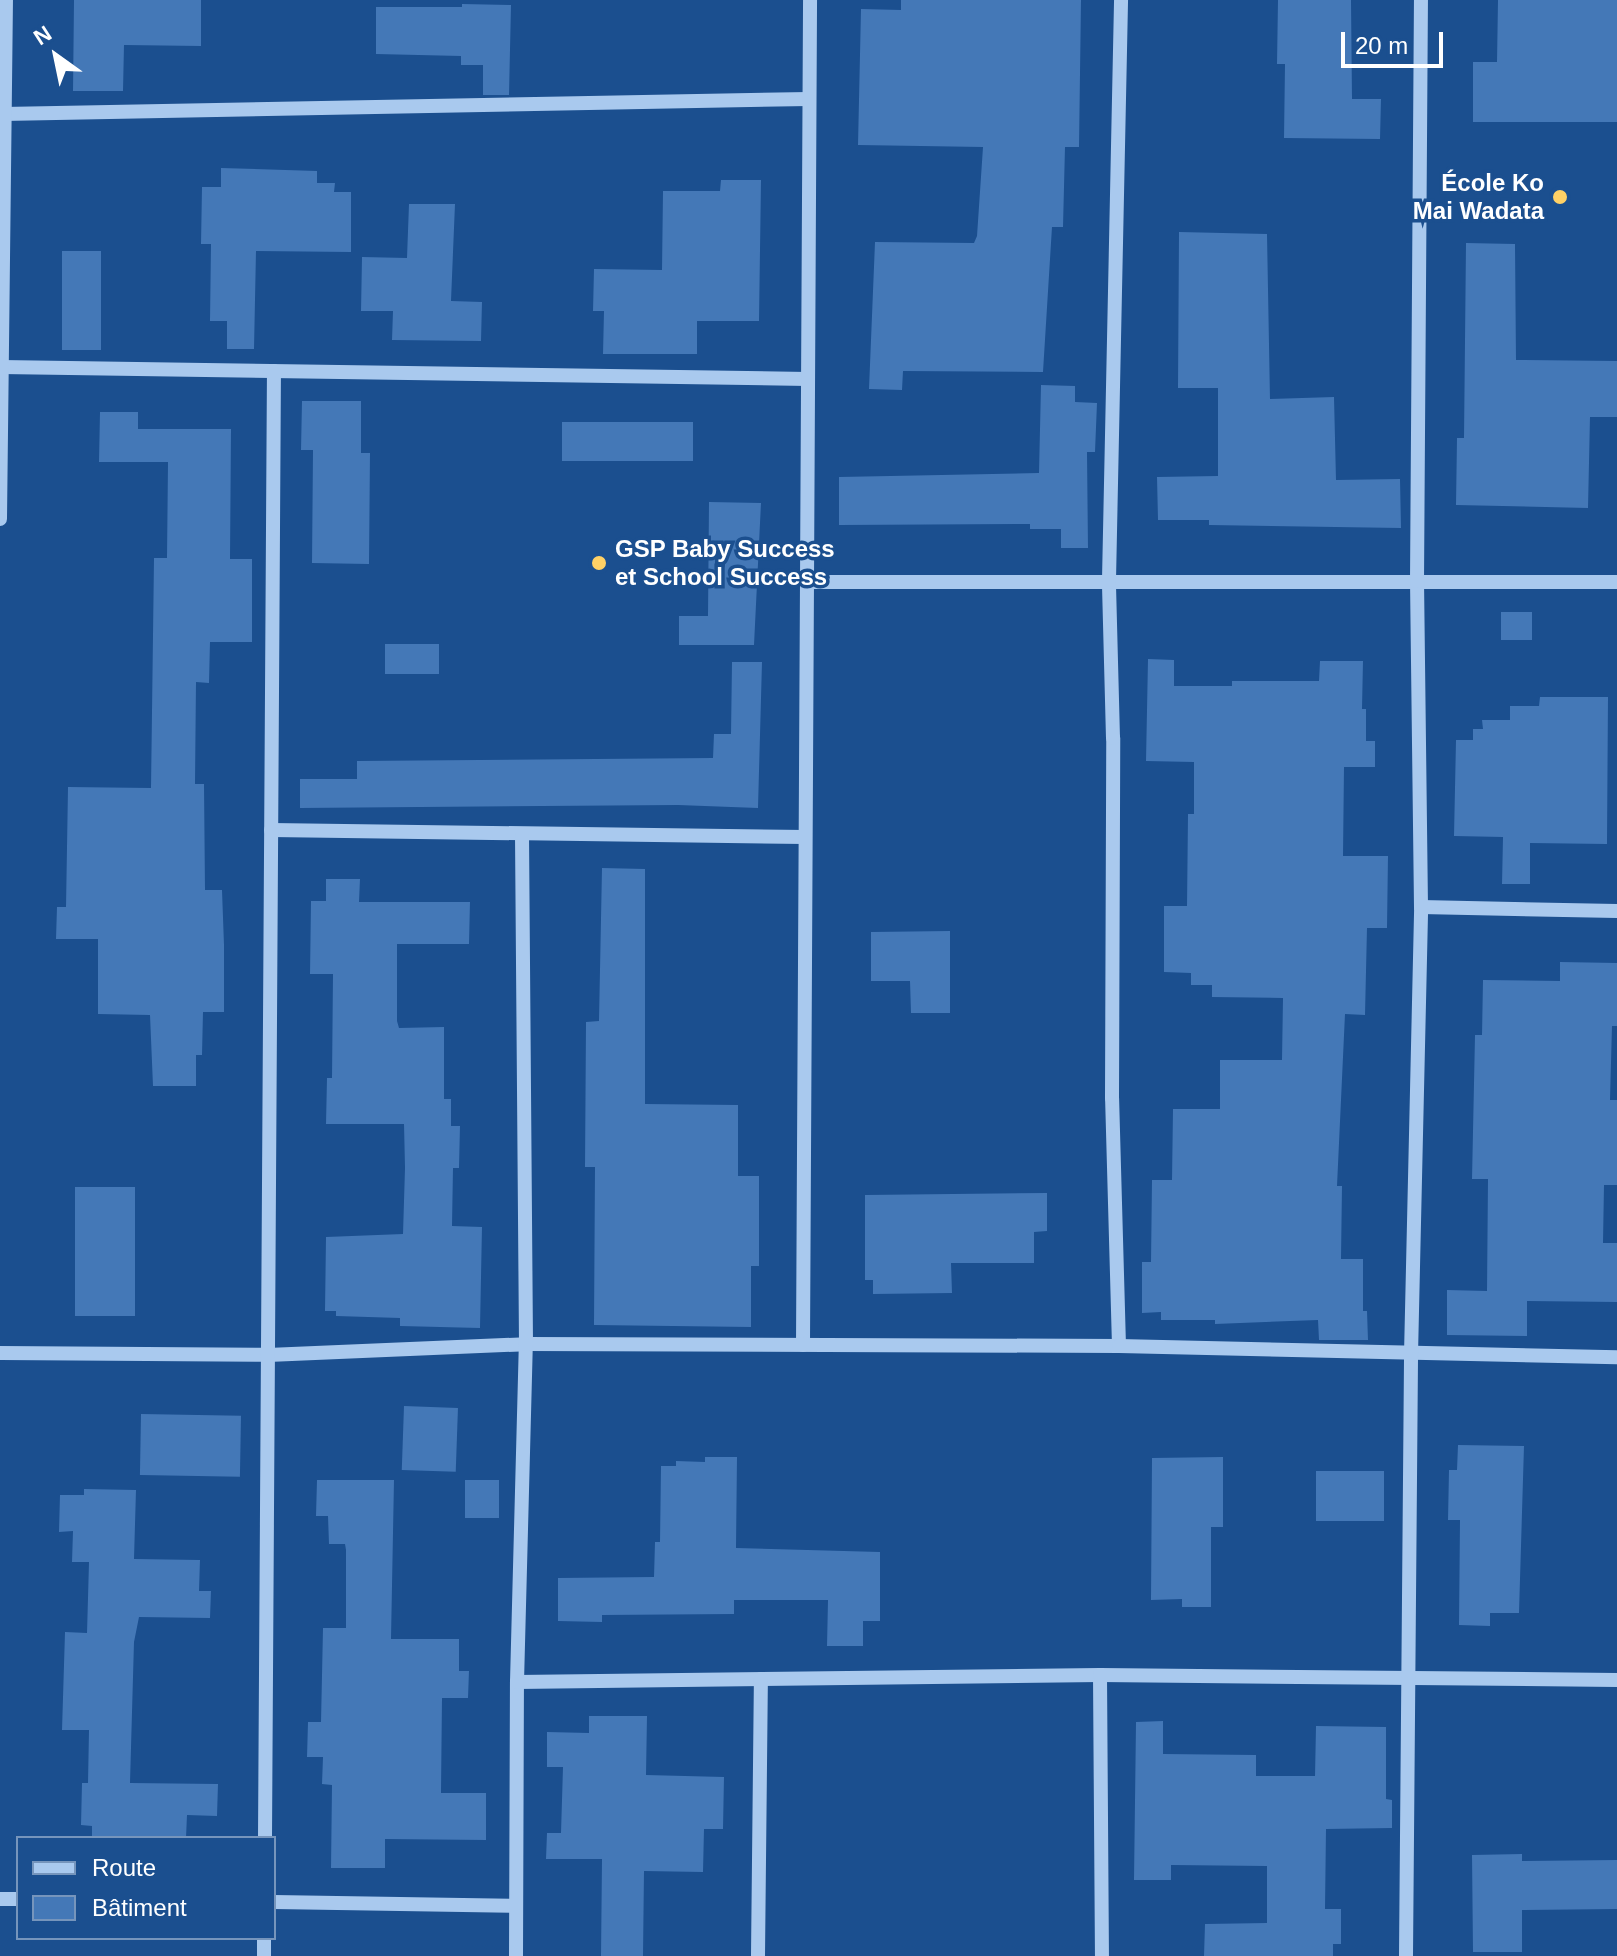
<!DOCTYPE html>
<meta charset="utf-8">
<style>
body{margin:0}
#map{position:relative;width:1617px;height:1956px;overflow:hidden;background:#1b4f8f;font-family:Helvetica,sans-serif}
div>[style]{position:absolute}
.building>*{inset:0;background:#4478b7;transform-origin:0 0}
.minor>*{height:14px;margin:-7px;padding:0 7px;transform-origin:7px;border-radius:7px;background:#a9c9ee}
.dots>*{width:22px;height:22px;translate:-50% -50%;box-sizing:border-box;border:4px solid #1b4f8f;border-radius:50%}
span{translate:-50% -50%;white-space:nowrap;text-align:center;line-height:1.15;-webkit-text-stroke:7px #1b4f8f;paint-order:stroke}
.poi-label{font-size:24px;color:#fff;font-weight:700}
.right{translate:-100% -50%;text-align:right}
.left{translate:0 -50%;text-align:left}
.legend{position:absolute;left:16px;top:1836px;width:260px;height:104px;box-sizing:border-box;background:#1b4f8f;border:2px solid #7695bc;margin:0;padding:10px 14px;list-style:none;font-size:24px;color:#fff}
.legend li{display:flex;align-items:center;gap:16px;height:40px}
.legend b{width:40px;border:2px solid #7695bc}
.north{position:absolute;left:16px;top:16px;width:80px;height:80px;-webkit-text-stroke:6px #1b4f8f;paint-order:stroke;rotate:327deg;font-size:22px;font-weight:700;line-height:32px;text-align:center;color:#fff}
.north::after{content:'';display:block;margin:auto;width:28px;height:36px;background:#fff;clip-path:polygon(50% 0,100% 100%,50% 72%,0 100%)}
.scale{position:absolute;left:1341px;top:32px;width:102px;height:36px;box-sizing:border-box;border:4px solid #fff;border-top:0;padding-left:10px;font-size:24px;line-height:28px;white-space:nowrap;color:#fff;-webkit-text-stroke:6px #1b4f8f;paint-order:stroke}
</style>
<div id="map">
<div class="building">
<i style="clip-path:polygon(74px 0,201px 0,201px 46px,124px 45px,123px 91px,73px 91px)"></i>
<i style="clip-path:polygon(901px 0,1081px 0,1079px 147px,1065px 147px,1063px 227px,1052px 227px,1043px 372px,903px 371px,902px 390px,869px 389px,875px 242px,974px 243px,977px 236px,983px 147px,858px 145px,861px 9px,901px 10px)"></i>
<i style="clip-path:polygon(1278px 0,1351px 0,1352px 99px,1381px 99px,1380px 139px,1284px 138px,1285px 64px,1277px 64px)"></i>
<i style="clip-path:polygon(1498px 0,1617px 0,1617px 122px,1473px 122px,1473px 62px,1497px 62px)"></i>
<i style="clip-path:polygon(462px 4px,511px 5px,509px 95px,483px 95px,483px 65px,461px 65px,461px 56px,376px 54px,376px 7px,462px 7px)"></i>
<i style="clip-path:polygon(221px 168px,317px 171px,317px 183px,335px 183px,334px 192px,351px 192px,351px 252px,256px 251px,254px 349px,227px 349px,227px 321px,210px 321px,211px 244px,201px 244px,202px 187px,221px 187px)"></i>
<i style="clip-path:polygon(721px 180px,761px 180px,759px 321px,697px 321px,697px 354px,603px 354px,604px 311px,593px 311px,594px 269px,662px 270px,663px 191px,720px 191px)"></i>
<i style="clip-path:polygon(409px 204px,455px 204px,451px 301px,482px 302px,481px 341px,392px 340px,393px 311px,361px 311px,362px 257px,407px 258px)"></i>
<i style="clip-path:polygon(1179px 232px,1267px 234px,1270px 399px,1334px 397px,1336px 480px,1400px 479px,1401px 528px,1209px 525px,1209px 520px,1158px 520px,1157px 477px,1218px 476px,1218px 388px,1178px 388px)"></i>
<i style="clip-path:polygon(1466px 243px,1515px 244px,1516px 360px,1617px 361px,1617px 417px,1590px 417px,1588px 508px,1456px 505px,1457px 438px,1464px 438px)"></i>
<i style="left:62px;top:251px;width:39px;height:99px"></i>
<i style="clip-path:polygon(1041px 385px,1075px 386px,1075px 402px,1097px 403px,1095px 452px,1087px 452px,1088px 548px,1061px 548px,1061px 529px,1030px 529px,1030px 524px,839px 525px,839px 477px,1039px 473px)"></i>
<i style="clip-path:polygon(302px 401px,361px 401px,361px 453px,370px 453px,369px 564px,312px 563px,313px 450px,301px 450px)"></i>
<i style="clip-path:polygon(100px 412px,138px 412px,138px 429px,231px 429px,230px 559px,252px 559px,252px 642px,210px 642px,209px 683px,196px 682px,195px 784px,204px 784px,205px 890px,222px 890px,224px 945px,224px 1012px,203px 1012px,202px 1055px,196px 1055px,196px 1086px,153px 1086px,150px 1015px,98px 1014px,98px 939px,56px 939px,57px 907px,66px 907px,68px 787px,151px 788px,154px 558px,167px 558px,168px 462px,99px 462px)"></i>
<i style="left:562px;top:422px;width:131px;height:39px"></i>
<i style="clip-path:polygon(709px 502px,761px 503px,754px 645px,679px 645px,679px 616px,708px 616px)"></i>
<i style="left:1501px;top:612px;width:31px;height:28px"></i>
<i style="left:385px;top:644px;width:54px;height:30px"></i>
<i style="clip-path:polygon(1148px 659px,1174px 660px,1174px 686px,1232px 686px,1232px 681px,1319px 681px,1320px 661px,1363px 661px,1362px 709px,1366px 709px,1366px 741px,1375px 741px,1375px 767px,1344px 767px,1343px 856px,1388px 856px,1387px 928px,1367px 928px,1365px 1015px,1345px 1014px,1337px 1186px,1342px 1186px,1341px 1259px,1363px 1259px,1363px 1311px,1367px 1311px,1368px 1340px,1319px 1340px,1318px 1320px,1215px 1324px,1215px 1320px,1161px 1320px,1161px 1312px,1142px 1313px,1142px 1262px,1151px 1262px,1152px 1180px,1172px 1180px,1173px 1109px,1220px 1109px,1220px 1060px,1282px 1060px,1283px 998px,1212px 997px,1212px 985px,1191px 985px,1191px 973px,1164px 972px,1164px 906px,1187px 906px,1188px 814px,1194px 814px,1194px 762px,1146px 761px)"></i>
<i style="clip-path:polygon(732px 662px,762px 662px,758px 808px,678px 805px,300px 808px,300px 779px,357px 779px,357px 761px,713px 758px,714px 734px,731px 734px)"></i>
<i style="clip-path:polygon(1540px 697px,1608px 697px,1607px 844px,1530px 843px,1530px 884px,1502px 884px,1503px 837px,1454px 836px,1456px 740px,1473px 740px,1473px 729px,1483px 729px,1482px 720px,1510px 720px,1510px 706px,1539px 706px)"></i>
<i style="clip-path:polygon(602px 868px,645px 869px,645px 1104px,738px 1105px,738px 1176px,759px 1176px,759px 1266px,751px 1266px,751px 1327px,594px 1325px,595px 1167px,585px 1167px,586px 1022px,599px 1021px)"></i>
<i style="clip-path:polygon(326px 879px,360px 879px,359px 902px,470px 902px,469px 944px,397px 944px,397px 1021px,399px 1028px,444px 1027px,444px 1099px,451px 1099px,451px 1126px,460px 1126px,459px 1168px,453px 1168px,452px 1226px,482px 1227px,480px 1328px,400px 1326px,400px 1318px,336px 1316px,336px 1311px,325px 1311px,326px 1237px,403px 1234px,405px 1168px,404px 1124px,326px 1124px,327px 1078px,332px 1078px,333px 974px,310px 974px,311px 901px,326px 901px)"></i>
<i style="clip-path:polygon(950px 931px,950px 1013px,911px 1013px,910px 981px,871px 981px,871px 932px)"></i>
<i style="clip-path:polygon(1560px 962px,1617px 963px,1617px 1026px,1612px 1026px,1610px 1100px,1617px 1100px,1617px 1185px,1604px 1185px,1603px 1243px,1617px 1243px,1617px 1302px,1527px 1301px,1527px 1336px,1447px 1335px,1447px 1290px,1487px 1291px,1488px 1179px,1472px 1179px,1475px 1035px,1482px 1035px,1483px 980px,1560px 981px)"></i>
<i style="left:75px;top:1187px;width:60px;height:129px"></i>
<i style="clip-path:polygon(1047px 1193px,1047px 1231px,1034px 1232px,1034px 1263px,951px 1263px,952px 1293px,873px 1294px,873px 1280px,865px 1280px,865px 1195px)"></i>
<i style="left:404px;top:1406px;width:54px;height:64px;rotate:2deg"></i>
<i style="left:141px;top:1414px;width:100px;height:61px;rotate:1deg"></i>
<i style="clip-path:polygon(1458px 1445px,1524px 1446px,1519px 1613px,1490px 1613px,1490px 1626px,1459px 1625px,1460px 1520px,1448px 1520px,1449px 1470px,1457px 1470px)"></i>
<i style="clip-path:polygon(705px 1457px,737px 1457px,736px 1548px,880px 1552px,880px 1621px,863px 1621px,863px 1646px,827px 1646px,828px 1600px,734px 1600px,734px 1614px,602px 1615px,602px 1622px,558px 1621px,558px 1578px,654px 1577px,655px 1542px,660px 1542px,661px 1466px,676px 1466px,676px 1461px,705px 1462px)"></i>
<i style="clip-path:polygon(1223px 1457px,1223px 1527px,1211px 1527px,1211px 1607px,1182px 1607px,1182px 1599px,1151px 1600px,1152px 1458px)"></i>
<i style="left:1384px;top:1471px;width:50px;height:68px;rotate:90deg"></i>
<i style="clip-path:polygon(317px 1480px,394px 1480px,391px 1639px,459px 1639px,459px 1671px,469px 1671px,468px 1698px,442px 1698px,441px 1793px,486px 1793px,486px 1840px,385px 1839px,385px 1868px,331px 1868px,332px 1785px,322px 1784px,323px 1757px,307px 1757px,308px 1722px,321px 1722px,323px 1628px,346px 1628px,346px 1550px,345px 1544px,329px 1544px,328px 1516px,316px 1516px)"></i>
<i style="left:465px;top:1480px;width:34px;height:38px"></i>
<i style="clip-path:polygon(84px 1489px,136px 1490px,134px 1559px,200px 1560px,199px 1591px,211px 1591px,210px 1618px,139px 1617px,134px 1642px,130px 1783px,218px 1784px,217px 1816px,187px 1815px,186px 1838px,92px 1838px,92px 1826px,81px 1825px,82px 1783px,88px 1783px,89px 1730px,62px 1730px,65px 1632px,87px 1633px,89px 1562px,72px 1562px,73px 1531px,59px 1532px,60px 1495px,84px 1495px)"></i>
<i style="clip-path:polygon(589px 1716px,647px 1716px,646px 1775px,724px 1777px,723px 1829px,704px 1829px,703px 1872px,644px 1871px,643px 1956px,601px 1956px,602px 1859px,546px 1859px,547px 1833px,561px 1833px,563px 1767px,547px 1767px,547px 1732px,589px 1733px)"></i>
<i style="clip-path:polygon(1163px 1721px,1163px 1754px,1256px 1755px,1256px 1776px,1315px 1776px,1316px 1726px,1386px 1727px,1386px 1799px,1392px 1800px,1392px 1828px,1326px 1829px,1325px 1909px,1341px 1909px,1341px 1944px,1333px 1944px,1333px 1956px,1204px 1956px,1205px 1924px,1267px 1923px,1267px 1866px,1171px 1865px,1171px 1880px,1134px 1880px,1136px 1722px)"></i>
<i style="clip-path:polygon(1522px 1854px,1522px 1861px,1617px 1860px,1617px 1909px,1522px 1910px,1522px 1952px,1473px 1952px,1472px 1855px)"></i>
</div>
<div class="minor">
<i style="left:3px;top:114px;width:806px;rotate:-1.07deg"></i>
<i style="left:1px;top:367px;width:807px;rotate:0.85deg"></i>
<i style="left:0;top:519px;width:519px;rotate:-89.34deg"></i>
<i style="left:807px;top:582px;width:810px"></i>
<i style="left:271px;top:830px;width:534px;rotate:0.75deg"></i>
<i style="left:1421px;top:907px;width:196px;rotate:1.2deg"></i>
<i style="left:803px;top:1345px;width:1345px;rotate:-89.7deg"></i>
<i style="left:1119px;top:1346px;width:248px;rotate:-91.6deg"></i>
<i style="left:1112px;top:1098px;width:360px;rotate:-89.8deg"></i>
<i style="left:1113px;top:738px;width:158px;rotate:-91.5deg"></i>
<i style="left:1109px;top:580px;width:580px;rotate:-88.81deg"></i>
<i style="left:0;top:1353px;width:268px;rotate:0.4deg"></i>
<i style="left:268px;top:1355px;width:258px;rotate:-2.4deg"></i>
<i style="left:526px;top:1344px;width:593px;rotate:0.19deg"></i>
<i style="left:1119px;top:1346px;width:498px;rotate:1.3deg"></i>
<i style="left:1100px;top:1675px;width:281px;rotate:89.6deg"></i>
<i style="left:517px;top:1682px;width:583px;rotate:-0.69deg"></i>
<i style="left:1100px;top:1675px;width:517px;rotate:0.55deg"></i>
<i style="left:265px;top:1838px;width:1467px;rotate:-89.65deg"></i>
<i style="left:0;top:1899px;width:18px"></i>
<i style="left:274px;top:1902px;width:242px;rotate:0.9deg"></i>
<i style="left:264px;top:1956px;width:18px;rotate:-90deg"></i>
<i style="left:516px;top:1956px;width:274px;rotate:-89.8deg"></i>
<i style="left:517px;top:1682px;width:338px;rotate:-88.5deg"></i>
<i style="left:526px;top:1344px;width:508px;rotate:-90.45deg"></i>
<i style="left:758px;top:1956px;width:277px;rotate:-89.4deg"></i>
<i style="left:1406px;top:1956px;width:601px;rotate:-89.52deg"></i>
<i style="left:1411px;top:1355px;width:448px;rotate:-88.7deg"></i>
<i style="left:1421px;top:907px;width:326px;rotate:-90.7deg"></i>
<i style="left:1417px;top:581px;width:581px;rotate:-89.61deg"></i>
</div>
<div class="dots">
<i style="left:1560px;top:197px;background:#ffd166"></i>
<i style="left:599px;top:563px;background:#ffd166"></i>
</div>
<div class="poi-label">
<span class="right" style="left:1544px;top:197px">École Ko<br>Mai Wadata</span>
<span class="left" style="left:615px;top:563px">GSP Baby Success<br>et School Success</span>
</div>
<ul class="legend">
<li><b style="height:10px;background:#a9c9ee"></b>Route</li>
<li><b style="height:22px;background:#4478b7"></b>Bâtiment</li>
</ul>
<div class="north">N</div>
<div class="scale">20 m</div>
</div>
